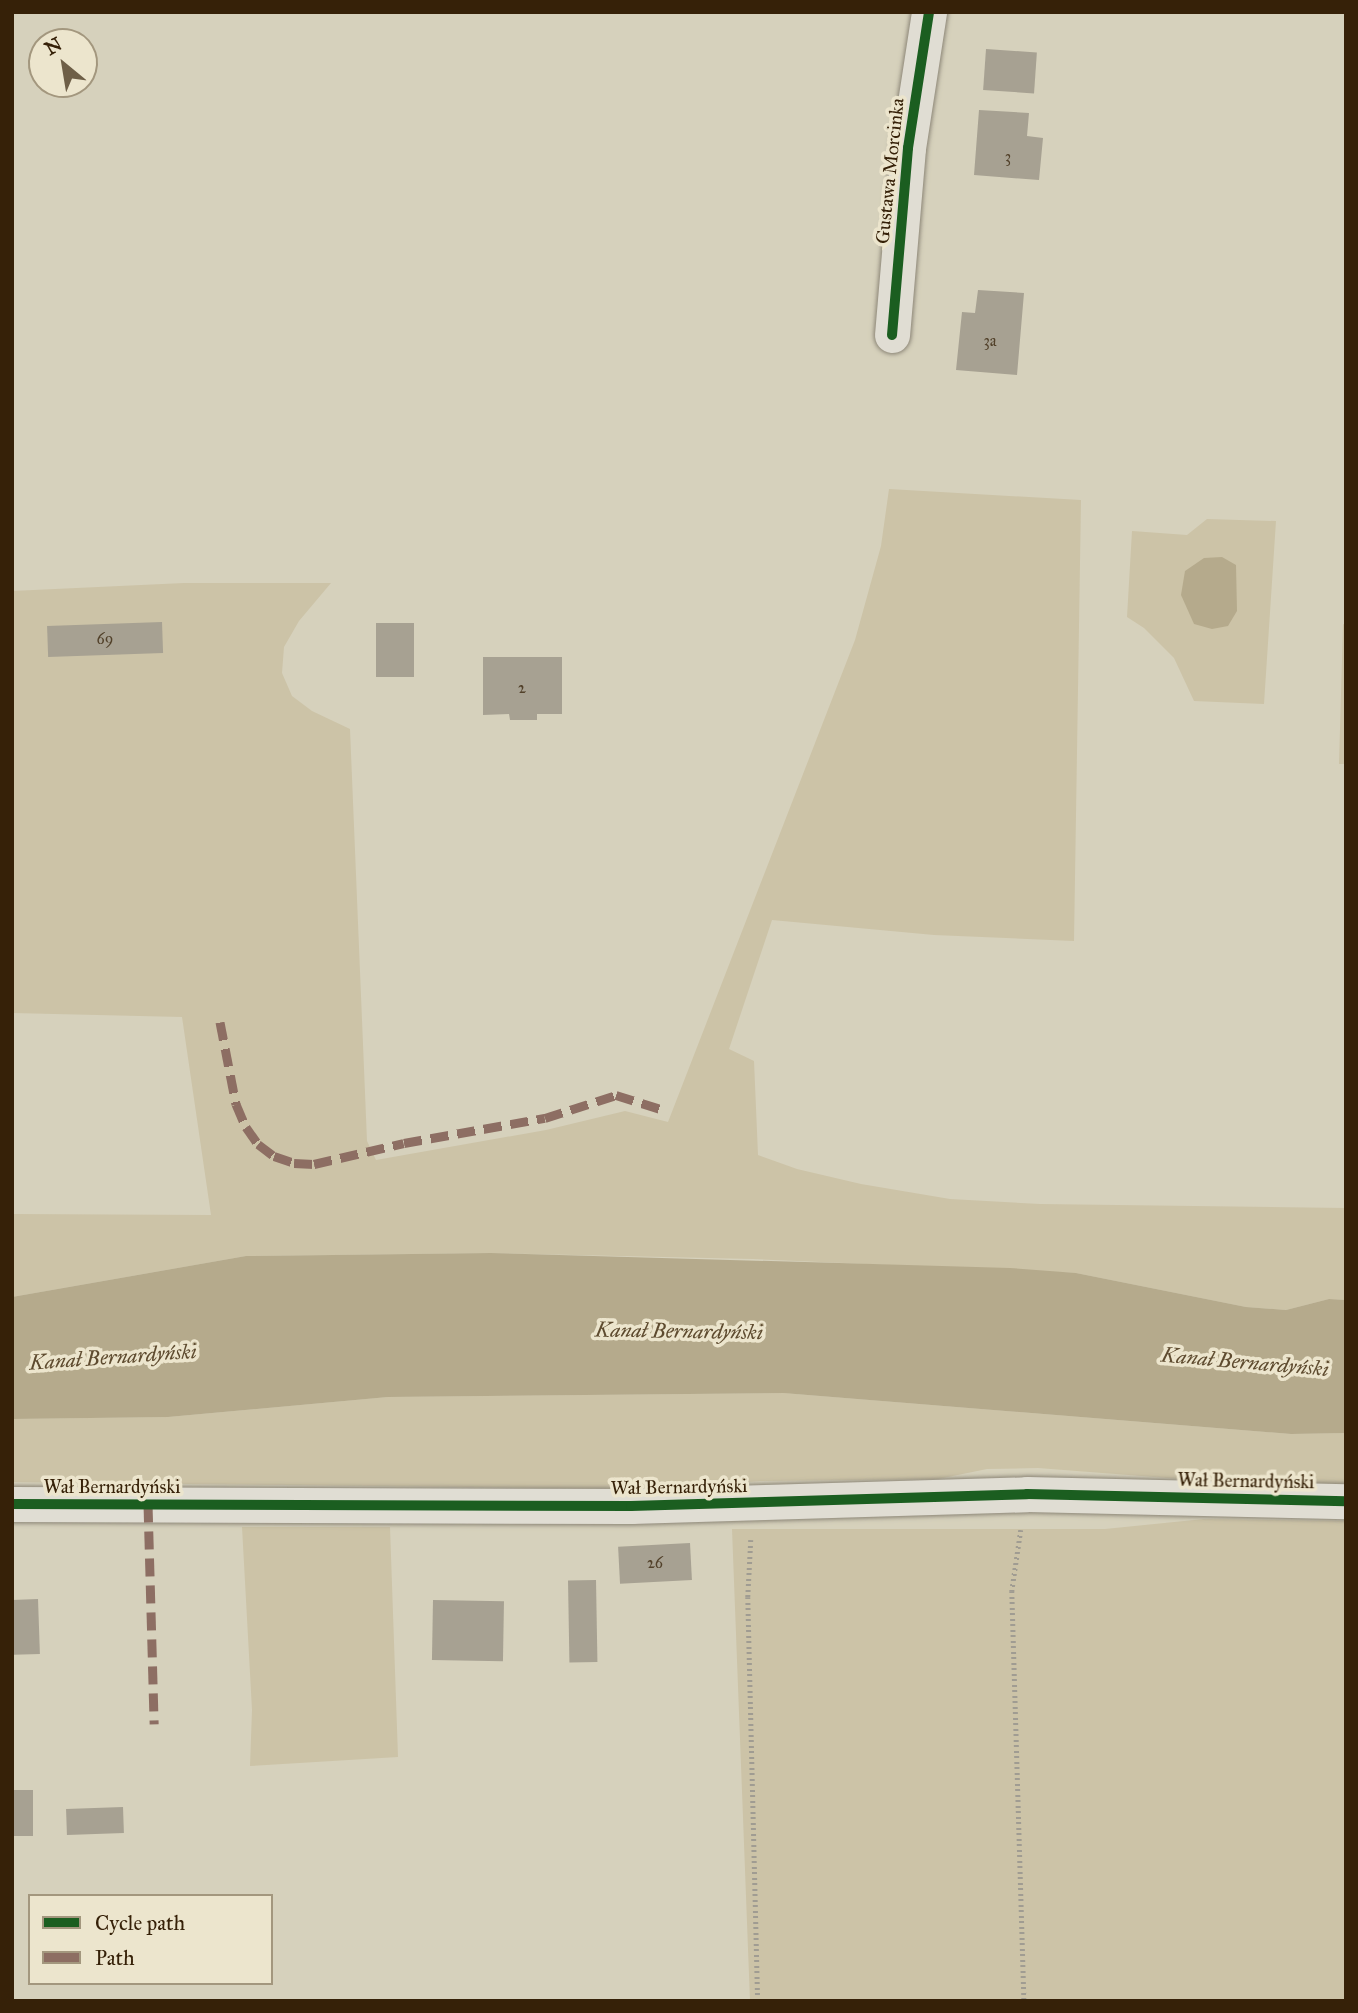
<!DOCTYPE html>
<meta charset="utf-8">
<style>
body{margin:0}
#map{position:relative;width:1358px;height:2013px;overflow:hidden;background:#d6d1bc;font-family:"IM FELL Great Primer",serif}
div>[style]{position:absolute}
.green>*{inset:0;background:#ccc3a7}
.water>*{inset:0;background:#b5aa8c}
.building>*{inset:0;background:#a7a192;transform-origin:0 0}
.path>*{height:4.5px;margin-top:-2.25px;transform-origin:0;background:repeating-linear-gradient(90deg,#a09c92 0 2px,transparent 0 5.5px)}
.roads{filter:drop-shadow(0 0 2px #8d8778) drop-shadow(0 0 2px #8d8778)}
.street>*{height:35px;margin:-17.5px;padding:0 17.5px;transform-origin:17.5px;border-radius:17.5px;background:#e0ddd3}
.quiet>*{height:9px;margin-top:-4.5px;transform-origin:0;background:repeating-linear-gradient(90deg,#8d6e63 0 18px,transparent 0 27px)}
.cycleway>*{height:10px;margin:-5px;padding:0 5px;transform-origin:5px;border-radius:5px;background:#1b5e20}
span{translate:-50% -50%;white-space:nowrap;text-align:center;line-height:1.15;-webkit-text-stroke:7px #ece5cd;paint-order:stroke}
.number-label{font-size:16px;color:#52412a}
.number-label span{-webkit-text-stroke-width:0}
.street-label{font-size:19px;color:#362108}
.water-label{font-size:21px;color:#5e4b2f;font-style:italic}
.frame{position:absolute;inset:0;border:14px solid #362108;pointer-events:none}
.legend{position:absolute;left:28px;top:1894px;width:245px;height:91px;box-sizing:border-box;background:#ece5cd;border:2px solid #a3977e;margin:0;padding:9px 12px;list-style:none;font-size:21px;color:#362108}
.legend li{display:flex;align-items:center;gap:14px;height:35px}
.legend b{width:35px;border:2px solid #a3977e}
.north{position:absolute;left:28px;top:28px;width:70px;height:70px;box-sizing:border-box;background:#ece5cd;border:2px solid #a3977e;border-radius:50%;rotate:330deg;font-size:19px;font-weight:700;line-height:28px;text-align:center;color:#362108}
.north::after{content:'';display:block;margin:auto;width:24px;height:32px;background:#6e5f47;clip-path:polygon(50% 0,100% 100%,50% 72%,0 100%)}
</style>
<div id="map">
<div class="green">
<i style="clip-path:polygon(889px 489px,1081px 500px,1074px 941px,934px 935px,772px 920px,729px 1049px,754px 1061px,758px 1155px,797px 1169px,861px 1184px,950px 1199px,1040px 1204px,1346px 1208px,1346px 1300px,1329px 1299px,1286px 1310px,1246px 1307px,1076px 1273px,753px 1259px,491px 1253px,246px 1256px,12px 1297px,12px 1214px,211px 1215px,182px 1017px,12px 1013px,12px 591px,184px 583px,331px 583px,299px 621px,284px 647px,282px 673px,292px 696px,312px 711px,350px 729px,367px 1141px,376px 1160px,546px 1130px,625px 1111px,668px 1122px,855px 640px,881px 546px)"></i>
<i style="clip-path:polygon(1207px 519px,1276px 521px,1264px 704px,1194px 701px,1174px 658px,1144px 628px,1127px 617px,1132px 531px,1187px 535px)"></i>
<i style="clip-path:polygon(1343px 624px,1346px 625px,1346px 764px,1339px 764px)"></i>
<i style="clip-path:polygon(783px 1393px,1291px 1434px,1346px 1433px,1346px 1485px,1258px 1485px,1038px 1468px,987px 1469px,938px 1479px,760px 1481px,657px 1489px,12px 1482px,12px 1419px,168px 1417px,388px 1397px)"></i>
<i style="clip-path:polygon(1204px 1519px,1346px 1521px,1346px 2001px,750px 2001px,732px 1529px,1105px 1529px)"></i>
<i style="clip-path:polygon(242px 1527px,390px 1527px,398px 1757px,250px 1766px,252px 1710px)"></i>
</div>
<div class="water">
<i style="clip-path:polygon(1222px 557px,1236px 565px,1237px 611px,1228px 626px,1212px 629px,1194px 624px,1181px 595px,1185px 571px,1204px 558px)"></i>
<i style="clip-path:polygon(491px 1253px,1010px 1268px,1076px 1273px,1246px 1307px,1286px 1310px,1329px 1299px,1346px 1300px,1346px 1433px,1291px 1434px,783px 1393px,388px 1397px,168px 1417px,12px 1419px,12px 1297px,246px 1256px)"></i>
</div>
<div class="building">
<i style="left:986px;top:49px;width:51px;height:41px;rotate:4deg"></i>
<i style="clip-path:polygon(979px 110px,1029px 113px,1027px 136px,1043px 138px,1039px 180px,974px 175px)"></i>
<i style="clip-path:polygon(978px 290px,1024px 293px,1017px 375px,956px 370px,962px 312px,975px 313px)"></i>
<i style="left:162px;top:622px;width:31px;height:115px;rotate:88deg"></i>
<i style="left:376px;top:623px;width:38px;height:54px"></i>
<i style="clip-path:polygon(483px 657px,562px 657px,562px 714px,537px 714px,537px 720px,510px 720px,509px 714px,483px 715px)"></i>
<i style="left:690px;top:1543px;width:37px;height:72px;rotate:87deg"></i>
<i style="left:596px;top:1580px;width:82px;height:28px;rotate:89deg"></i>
<i style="left:38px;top:1599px;width:55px;height:26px;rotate:88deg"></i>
<i style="left:433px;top:1600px;width:71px;height:60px;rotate:1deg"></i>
<i style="left:12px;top:1790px;width:21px;height:46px"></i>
<i style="left:123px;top:1807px;width:26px;height:57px;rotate:88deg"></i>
</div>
<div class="path">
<i style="left:1021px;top:1530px;width:62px;rotate:98.4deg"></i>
<i style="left:1012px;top:1591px;width:410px;rotate:88.3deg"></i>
<i style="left:751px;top:1540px;width:57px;rotate:93deg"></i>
<i style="left:748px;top:1597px;width:404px;rotate:88.6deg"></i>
</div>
<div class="roads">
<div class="street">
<i style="left:892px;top:335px;width:188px;rotate:-85.1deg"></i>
<i style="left:908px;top:148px;width:138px;rotate:-81.2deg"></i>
<i style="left:12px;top:1504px;width:619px;rotate:0.19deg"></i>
<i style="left:631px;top:1506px;width:396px;rotate:-1.7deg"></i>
<i style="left:1027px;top:1494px;width:319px;rotate:1.3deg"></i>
</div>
</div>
<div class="quiet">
<i style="left:220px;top:1022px;width:84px;rotate:79deg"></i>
<i style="left:236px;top:1104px;width:25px;rotate:67deg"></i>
<i style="left:246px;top:1127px;width:21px;rotate:55deg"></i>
<i style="left:258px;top:1144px;width:20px;rotate:37deg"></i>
<i style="left:274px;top:1156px;width:21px;rotate:19deg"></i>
<i style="left:294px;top:1163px;width:20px;rotate:3deg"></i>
<i style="left:314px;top:1164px;width:92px;rotate:-13.1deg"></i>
<i style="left:404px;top:1143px;width:143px;rotate:-10.1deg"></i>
<i style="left:545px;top:1118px;width:75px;rotate:-17.9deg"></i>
<i style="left:616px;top:1095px;width:53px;rotate:17.4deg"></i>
<i style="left:148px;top:1504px;width:220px;rotate:88.4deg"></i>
</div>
<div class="cycleway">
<i style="left:892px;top:335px;width:188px;rotate:-85.1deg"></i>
<i style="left:908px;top:148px;width:138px;rotate:-81.2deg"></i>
<i style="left:12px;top:1504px;width:619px;rotate:0.19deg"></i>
<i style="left:631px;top:1506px;width:396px;rotate:-1.7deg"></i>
<i style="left:1027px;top:1494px;width:319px;rotate:1.3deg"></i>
</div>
<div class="number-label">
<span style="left:1008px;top:157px">3</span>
<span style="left:990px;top:341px">3a</span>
<span style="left:105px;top:639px">69</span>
<span style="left:522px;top:688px">2</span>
<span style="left:655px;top:1563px">26</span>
</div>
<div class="street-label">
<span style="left:890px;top:171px;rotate:-84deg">Gustawa Morcinka</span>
<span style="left:1246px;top:1481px;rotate:1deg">Wał Bernardyński</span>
<span style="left:112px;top:1487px">Wał Bernardyński</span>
<span style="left:679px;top:1487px;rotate:-1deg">Wał Bernardyński</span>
</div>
<div class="water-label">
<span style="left:679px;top:1331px;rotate:1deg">Kanał Bernardyński</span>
<span style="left:113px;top:1357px;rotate:-4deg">Kanał Bernardyński</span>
<span style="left:1245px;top:1362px;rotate:5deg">Kanał Bernardyński</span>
</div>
<div class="frame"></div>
<ul class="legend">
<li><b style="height:9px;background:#1b5e20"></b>Cycle path</li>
<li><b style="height:9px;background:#8d6e63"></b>Path</li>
</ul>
<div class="north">N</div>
</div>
